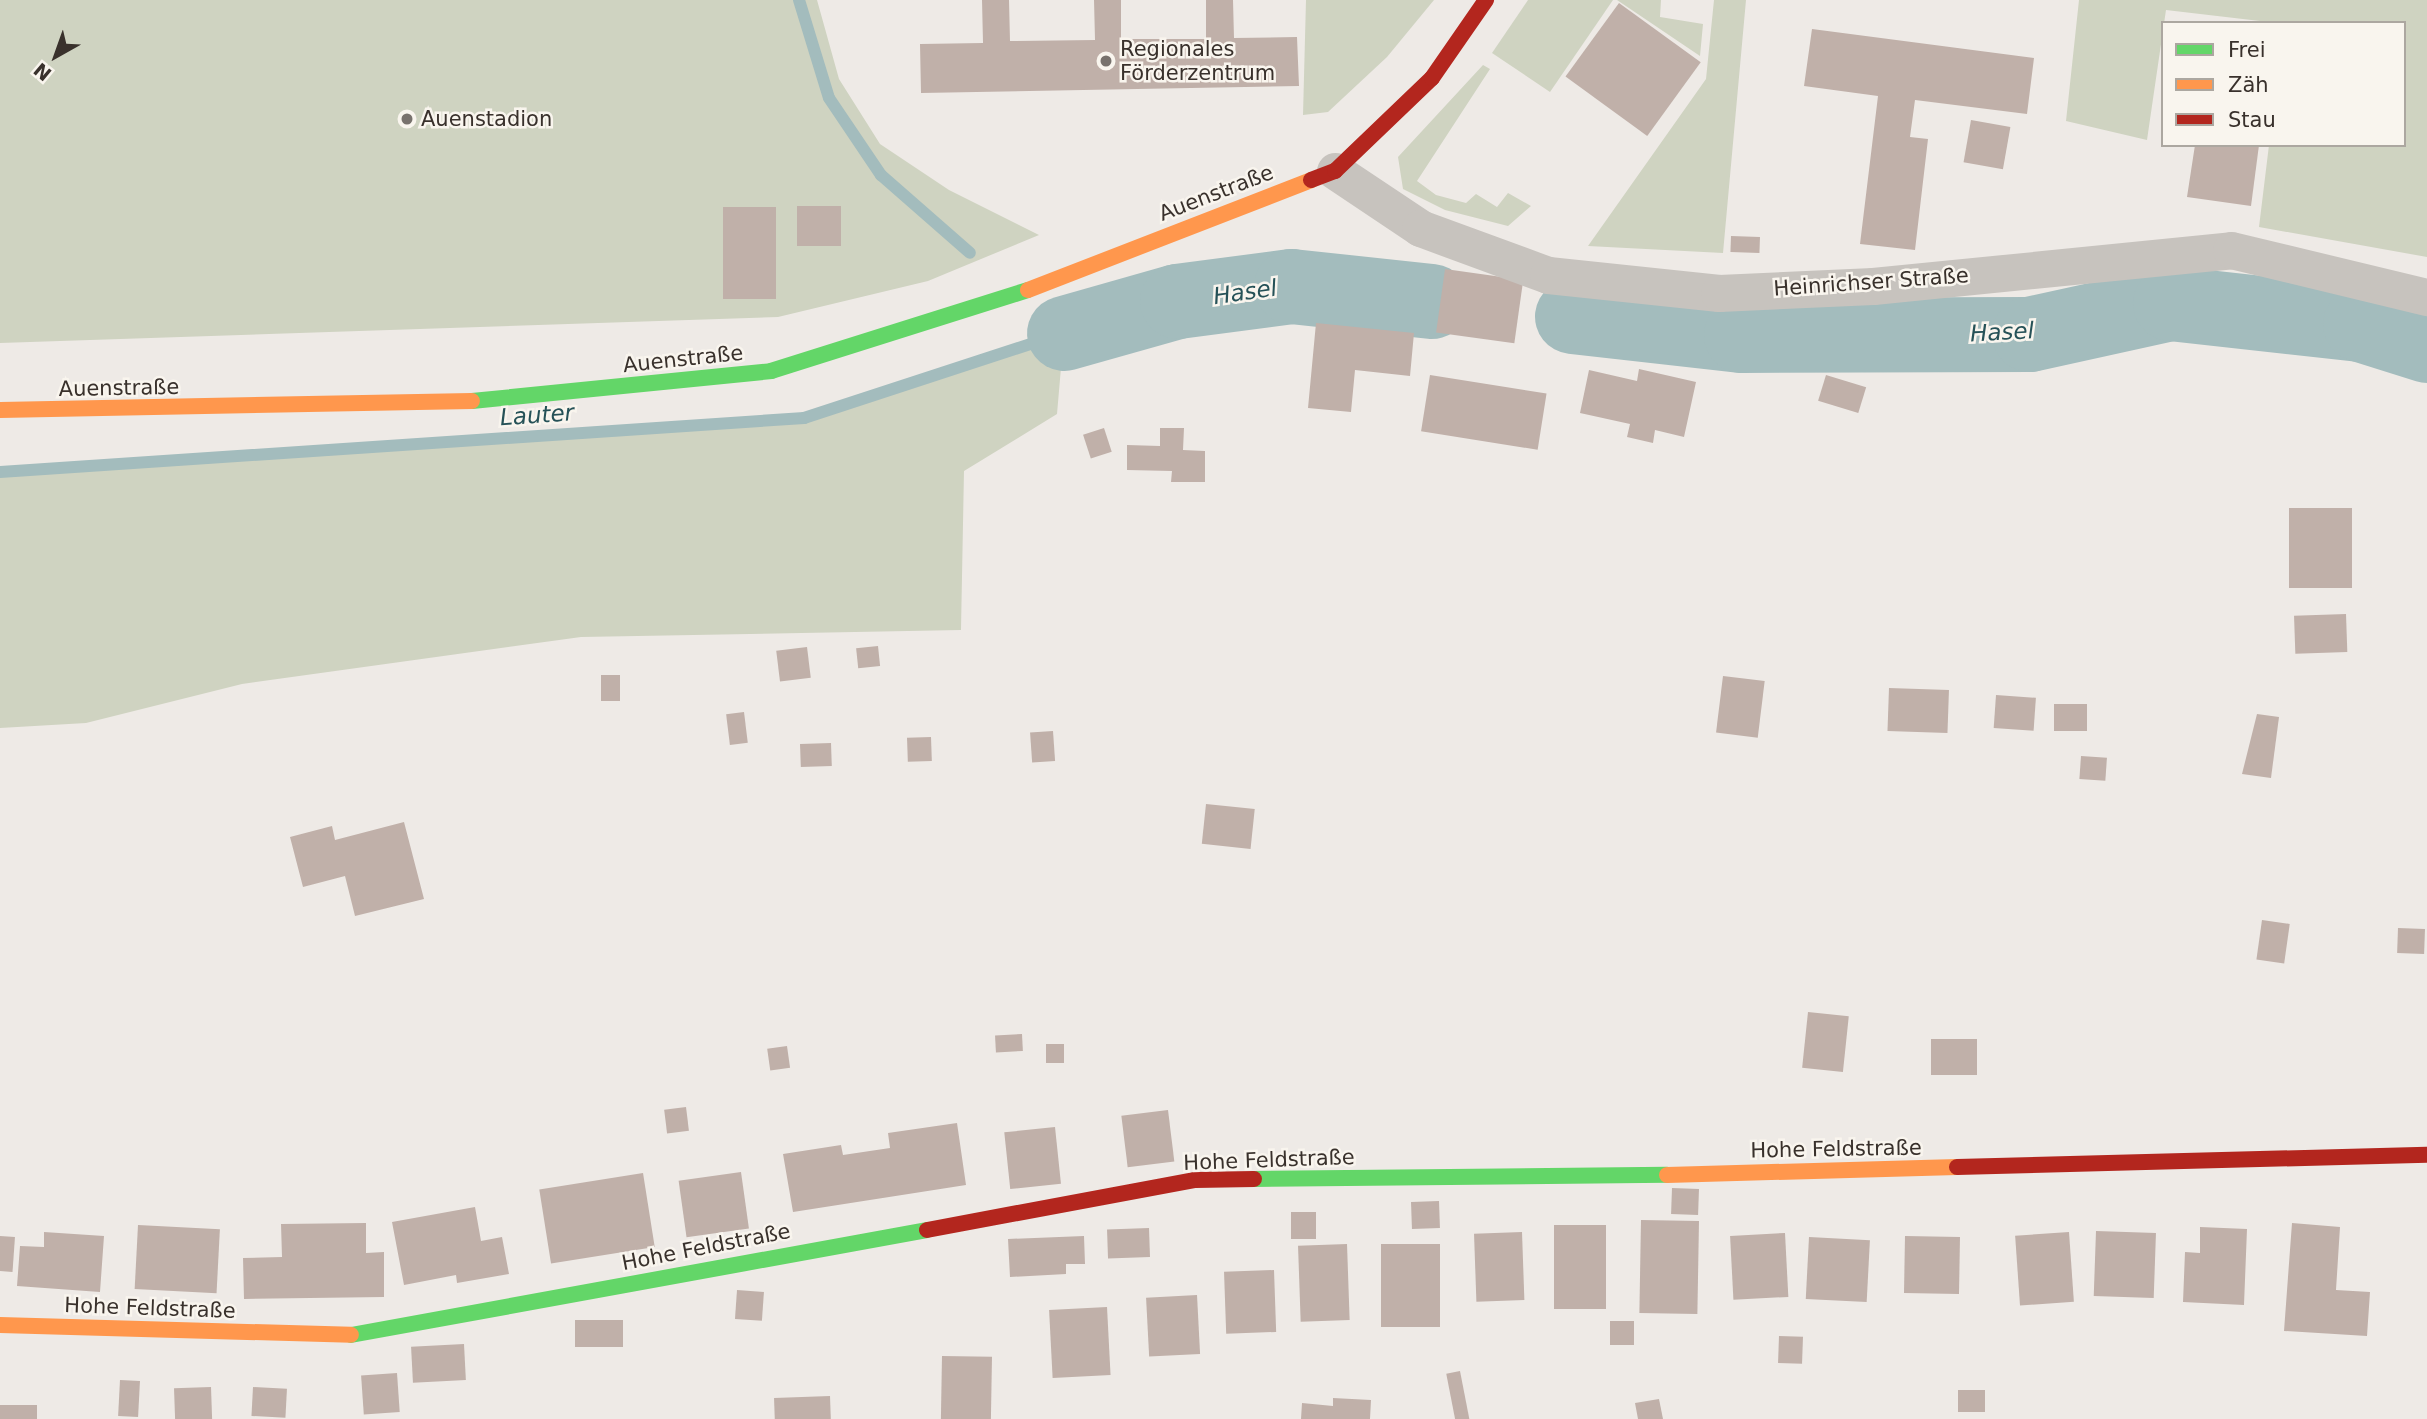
<!DOCTYPE html>
<meta charset="utf-8">
<style>
body{margin:0}
#map{position:relative;width:2427px;height:1419px;overflow:hidden;background:#eeeae6;font-family:"DejaVu Sans",sans-serif}
div>[style]{position:absolute}
.green>*{inset:0;background:#cfd3c1}
.stream>*{height:12px;margin:-6px;padding:0 6px;transform-origin:6px;border-radius:6px;background:#a3bcbd}
.river>*{height:75px;margin:-37.5px;padding:0 37.5px;transform-origin:37.5px;border-radius:37.5px;background:#a3bcbd}
.building>*{inset:0;background:#c0b0a9;transform-origin:0 0}
.street>*{height:37px;margin:-18.5px;padding:0 18.5px;transform-origin:18.5px;border-radius:18.5px;background:#c7c3be}
.fast>*{height:16px;margin:-8px;padding:0 8px;transform-origin:8px;border-radius:8px;background:#63d668}
.slow>*{height:16px;margin:-8px;padding:0 8px;transform-origin:8px;border-radius:8px;background:#ff974d}
.jam>*{height:16px;margin:-8px;padding:0 8px;transform-origin:8px;border-radius:8px;background:#b3261e}
.dots>*{width:19px;height:19px;translate:-50% -50%;box-sizing:border-box;border:4px solid #f9f5ee;border-radius:50%}
span{translate:-50% -50%;white-space:nowrap;text-align:center;line-height:1.15;-webkit-text-stroke:5px #f9f5ee;paint-order:stroke}
.poi-label{font-size:21px;color:#39312c}
.left{translate:0 -50%;text-align:left}
.street-label{font-size:21px;color:#39312c}
.water-label{font-size:23px;color:#255157;font-style:italic}
.legend{position:absolute;left:2161px;top:21px;width:245px;height:126px;box-sizing:border-box;background:#f9f5ee;border:2px solid #aca7a0;margin:0;padding:9px 12px;list-style:none;font-size:21px;color:#39312c}
.legend li{display:flex;align-items:center;gap:14px;height:35px}
.legend b{width:35px;border:2px solid #aca7a0}
.north{position:absolute;left:21px;top:21px;width:70px;height:70px;-webkit-text-stroke:5px #f9f5ee;paint-order:stroke;rotate:220deg;font-size:19px;font-weight:700;line-height:28px;text-align:center;color:#39312c}
.north::after{content:'';display:block;margin:auto;width:24px;height:32px;background:#39312c;clip-path:polygon(50% 0,100% 100%,50% 72%,0 100%)}
</style>
<div id="map">
<div class="green">
<i style="clip-path:polygon(0 0,817px 0,839px 79px,880px 144px,949px 190px,1039px 235px,928px 281px,778px 317px,0 343px)"></i>
<i style="clip-path:polygon(1306px 0,1434px 0,1387px 57px,1328px 112px,1303px 115px)"></i>
<i style="clip-path:polygon(1528px 0,1613px 0,1550px 92px,1492px 53px)"></i>
<i style="clip-path:polygon(1617px 0,1661px 0,1660px 17px,1703px 24px,1700px 56px)"></i>
<i style="clip-path:polygon(1714px 0,1746px 0,1723px 253px,1588px 246px,1706px 79px)"></i>
<i style="clip-path:polygon(2079px 0,2427px 0,2427px 257px,2259px 227px,2269px 145px,2404px 145px,2404px 23px,2277px 23px,2166px 10px,2147px 140px,2066px 121px)"></i>
<i style="clip-path:polygon(1483px 65px,1490px 69px,1417px 181px,1436px 195px,1466px 203px,1476px 194px,1497px 207px,1508px 193px,1531px 206px,1508px 226px,1445px 210px,1403px 189px,1398px 157px)"></i>
<i style="clip-path:polygon(1064px 333px,1057px 414px,964px 471px,961px 630px,581px 637px,242px 684px,86px 723px,0 728px,0 472px,804px 418px)"></i>
</div>
<div class="stream">
<i style="left:799px;top:0;width:102px;rotate:73deg"></i>
<i style="left:829px;top:98px;width:93px;rotate:56deg"></i>
<i style="left:881px;top:175px;width:118px;rotate:41.2deg"></i>
<i style="left:0;top:472px;width:806px;rotate:-3.84deg"></i>
<i style="left:804px;top:418px;width:274px;rotate:-18.1deg"></i>
</div>
<div class="river">
<i style="left:1572px;top:316px;width:170px;rotate:6.4deg"></i>
<i style="left:1741px;top:335px;width:288px;rotate:-0.2deg"></i>
<i style="left:2029px;top:334px;width:144px;rotate:-12.4deg"></i>
<i style="left:2170px;top:303px;width:191px;rotate:6.3deg"></i>
<i style="left:2360px;top:324px;width:70px;rotate:17.4deg"></i>
<i style="left:1064px;top:333px;width:117px;rotate:-15.8deg"></i>
<i style="left:1177px;top:301px;width:115px;rotate:-7.5deg"></i>
<i style="left:1291px;top:286px;width:141px;rotate:6.1deg"></i>
</div>
<div class="building">
<i style="clip-path:polygon(982px 0,1009px 0,1010px 41px,1095px 40px,1094px 0,1121px 0,1121px 39px,1206px 39px,1206px 0,1233px 0,1234px 38px,1297px 37px,1299px 86px,921px 93px,920px 44px,983px 43px)"></i>
<i style="left:1619px;top:3px;width:101px;height:91px;rotate:36deg"></i>
<i style="clip-path:polygon(1812px 29px,2034px 58px,2027px 114px,1915px 100px,1910px 137px,1928px 139px,1915px 250px,1860px 244px,1878px 96px,1804px 86px)"></i>
<i style="left:1971px;top:120px;width:40px;height:43px;rotate:10deg"></i>
<i style="clip-path:polygon(2195px 145px,2259px 145px,2251px 206px,2187px 197px)"></i>
<i style="left:797px;top:206px;width:44px;height:40px"></i>
<i style="left:723px;top:207px;width:53px;height:92px"></i>
<i style="left:1731px;top:236px;width:29px;height:16px;rotate:2deg"></i>
<i style="left:1445px;top:269px;width:79px;height:64px;rotate:8deg"></i>
<i style="clip-path:polygon(1316px 323px,1414px 333px,1410px 376px,1355px 370px,1351px 412px,1308px 408px)"></i>
<i style="clip-path:polygon(1639px 369px,1696px 382px,1684px 437px,1655px 430px,1653px 443px,1627px 437px,1630px 424px,1580px 413px,1589px 370px,1637px 381px)"></i>
<i style="left:1430px;top:375px;width:118px;height:57px;rotate:9deg"></i>
<i style="left:1826px;top:375px;width:42px;height:27px;rotate:17deg"></i>
<i style="left:1104px;top:428px;width:25px;height:22px;rotate:72deg"></i>
<i style="clip-path:polygon(1160px 428px,1184px 428px,1183px 450px,1205px 451px,1205px 482px,1171px 482px,1172px 471px,1127px 470px,1127px 445px,1160px 446px)"></i>
<i style="left:2352px;top:508px;width:80px;height:63px;rotate:90deg"></i>
<i style="left:2346px;top:614px;width:38px;height:52px;rotate:88deg"></i>
<i style="left:878px;top:646px;width:20px;height:22px;rotate:84deg"></i>
<i style="left:807px;top:647px;width:31px;height:31px;rotate:83deg"></i>
<i style="left:601px;top:675px;width:19px;height:26px"></i>
<i style="left:1723px;top:676px;width:42px;height:57px;rotate:7deg"></i>
<i style="left:1889px;top:688px;width:60px;height:43px;rotate:2deg"></i>
<i style="left:1996px;top:695px;width:40px;height:33px;rotate:4deg"></i>
<i style="left:2054px;top:704px;width:33px;height:27px"></i>
<i style="left:744px;top:712px;width:31px;height:18px;rotate:83deg"></i>
<i style="clip-path:polygon(2257px 714px,2279px 717px,2271px 778px,2242px 774px)"></i>
<i style="left:1053px;top:731px;width:30px;height:23px;rotate:86deg"></i>
<i style="left:931px;top:737px;width:24px;height:24px;rotate:88deg"></i>
<i style="left:831px;top:743px;width:23px;height:31px;rotate:88deg"></i>
<i style="left:2081px;top:756px;width:26px;height:23px;rotate:4deg"></i>
<i style="left:1206px;top:804px;width:49px;height:40px;rotate:6deg"></i>
<i style="clip-path:polygon(404px 822px,424px 899px,355px 916px,345px 876px,303px 887px,290px 837px,332px 826px,335px 840px)"></i>
<i style="left:2262px;top:920px;width:28px;height:40px;rotate:8deg"></i>
<i style="left:2398px;top:928px;width:27px;height:25px;rotate:2deg"></i>
<i style="left:1808px;top:1012px;width:41px;height:56px;rotate:6deg"></i>
<i style="left:1022px;top:1034px;width:17px;height:27px;rotate:87deg"></i>
<i style="left:1931px;top:1039px;width:46px;height:36px"></i>
<i style="left:1046px;top:1044px;width:18px;height:19px"></i>
<i style="left:787px;top:1046px;width:22px;height:20px;rotate:82deg"></i>
<i style="left:686px;top:1107px;width:24px;height:22px;rotate:83deg"></i>
<i style="left:1168px;top:1110px;width:52px;height:47px;rotate:83deg"></i>
<i style="clip-path:polygon(957px 1123px,966px 1185px,793px 1212px,783px 1154px,841px 1145px,843px 1155px,890px 1148px,888px 1133px)"></i>
<i style="left:1055px;top:1127px;width:57px;height:51px;rotate:84deg"></i>
<i style="left:741px;top:1172px;width:57px;height:63px;rotate:82deg"></i>
<i style="left:643px;top:1173px;width:75px;height:105px;rotate:81deg"></i>
<i style="left:1672px;top:1188px;width:27px;height:26px;rotate:2deg"></i>
<i style="left:1439px;top:1201px;width:27px;height:28px;rotate:88deg"></i>
<i style="clip-path:polygon(475px 1207px,481px 1241px,502px 1237px,509px 1274px,457px 1283px,456px 1275px,404px 1285px,392px 1222px)"></i>
<i style="left:1291px;top:1212px;width:25px;height:27px"></i>
<i style="left:1641px;top:1220px;width:58px;height:93px;rotate:1deg"></i>
<i style="clip-path:polygon(366px 1223px,366px 1253px,384px 1252px,384px 1297px,244px 1299px,243px 1258px,282px 1257px,281px 1224px)"></i>
<i style="clip-path:polygon(2292px 1223px,2340px 1227px,2336px 1290px,2370px 1292px,2367px 1336px,2284px 1331px)"></i>
<i style="left:138px;top:1225px;width:82px;height:64px;rotate:3deg"></i>
<i style="left:1554px;top:1225px;width:52px;height:84px"></i>
<i style="clip-path:polygon(2200px 1227px,2247px 1229px,2244px 1305px,2183px 1302px,2185px 1252px,2200px 1253px)"></i>
<i style="left:1149px;top:1228px;width:29px;height:42px;rotate:88deg"></i>
<i style="left:2096px;top:1231px;width:60px;height:65px;rotate:2deg"></i>
<i style="clip-path:polygon(44px 1232px,104px 1236px,100px 1292px,17px 1286px,20px 1246px,44px 1247px)"></i>
<i style="left:1522px;top:1232px;width:68px;height:48px;rotate:88deg"></i>
<i style="left:2069px;top:1232px;width:70px;height:54px;rotate:86deg"></i>
<i style="left:1785px;top:1233px;width:64px;height:55px;rotate:87deg"></i>
<i style="left:0;top:1236px;width:15px;height:35px;rotate:4deg"></i>
<i style="clip-path:polygon(1084px 1236px,1085px 1264px,1066px 1264px,1066px 1274px,1010px 1277px,1008px 1239px)"></i>
<i style="left:1905px;top:1236px;width:55px;height:57px;rotate:1deg"></i>
<i style="left:1809px;top:1237px;width:61px;height:62px;rotate:3deg"></i>
<i style="left:1347px;top:1244px;width:76px;height:49px;rotate:88deg"></i>
<i style="left:1381px;top:1244px;width:59px;height:83px"></i>
<i style="left:1274px;top:1270px;width:62px;height:50px;rotate:88deg"></i>
<i style="left:737px;top:1290px;width:27px;height:29px;rotate:4deg"></i>
<i style="left:1197px;top:1295px;width:59px;height:51px;rotate:87deg"></i>
<i style="left:1107px;top:1307px;width:68px;height:58px;rotate:87deg"></i>
<i style="left:623px;top:1320px;width:27px;height:48px;rotate:90deg"></i>
<i style="left:1634px;top:1321px;width:24px;height:24px;rotate:90deg"></i>
<i style="left:1779px;top:1336px;width:24px;height:27px;rotate:2deg"></i>
<i style="left:464px;top:1344px;width:36px;height:53px;rotate:87deg"></i>
<i style="left:942px;top:1356px;width:50px;height:63px;rotate:1deg"></i>
<i style="left:1460px;top:1371px;width:49px;height:14px;rotate:79deg"></i>
<i style="left:397px;top:1373px;width:39px;height:36px;rotate:86deg"></i>
<i style="left:120px;top:1380px;width:20px;height:36px;rotate:3deg"></i>
<i style="left:211px;top:1387px;width:32px;height:37px;rotate:88deg"></i>
<i style="left:253px;top:1387px;width:34px;height:29px;rotate:3deg"></i>
<i style="left:1958px;top:1390px;width:27px;height:22px"></i>
<i style="left:830px;top:1396px;width:23px;height:56px;rotate:88deg"></i>
<i style="clip-path:polygon(1333px 1398px,1371px 1400px,1370px 1419px,1301px 1419px,1302px 1403px,1333px 1406px)"></i>
<i style="clip-path:polygon(1659px 1399px,1663px 1419px,1638px 1419px,1635px 1403px)"></i>
<i style="left:37px;top:1405px;width:14px;height:37px;rotate:90deg"></i>
</div>
<div class="street">
<i style="left:1335px;top:171px;width:102px;rotate:33.8deg"></i>
<i style="left:1420px;top:228px;width:136px;rotate:20.2deg"></i>
<i style="left:1548px;top:275px;width:172px;rotate:6deg"></i>
<i style="left:1719px;top:293px;width:154px;rotate:-2.6deg"></i>
<i style="left:1873px;top:286px;width:360px;rotate:-5.7deg"></i>
<i style="left:2231px;top:250px;width:202px;rotate:13.5deg"></i>
</div>
<div class="fast">
<i style="left:472px;top:401px;width:301px;rotate:-5.7deg"></i>
<i style="left:771px;top:371px;width:269px;rotate:-17.5deg"></i>
<i style="left:1254px;top:1179px;width:413px;rotate:-0.6deg"></i>
<i style="left:351px;top:1335px;width:585px;rotate:-10.33deg"></i>
</div>
<div class="slow">
<i style="left:1028px;top:290px;width:304px;rotate:-21.2deg"></i>
<i style="left:0;top:410px;width:472px;rotate:-1.1deg"></i>
<i style="left:1667px;top:1175px;width:290px;rotate:-1.6deg"></i>
<i style="left:0;top:1325px;width:351px;rotate:1.6deg"></i>
</div>
<div class="jam">
<i style="left:1311px;top:180px;width:26px;rotate:-21deg"></i>
<i style="left:1335px;top:171px;width:134px;rotate:-43.8deg"></i>
<i style="left:1432px;top:78px;width:95px;rotate:-55.3deg"></i>
<i style="left:1957px;top:1167px;width:470px;rotate:-1.5deg"></i>
<i style="left:927px;top:1230px;width:273px;rotate:-10.6deg"></i>
<i style="left:1195px;top:1180px;width:59px;rotate:-1deg"></i>
</div>
<div class="dots">
<i style="left:1106px;top:61px;background:#78726d"></i>
<i style="left:407px;top:119px;background:#78726d"></i>
</div>
<div class="poi-label">
<span class="left" style="left:1120px;top:61px">Regionales<br>Förderzentrum</span>
<span class="left" style="left:421px;top:119px">Auenstadion</span>
</div>
<div class="street-label">
<span style="left:1216px;top:193px;rotate:-21deg">Auenstraße</span>
<span style="left:1871px;top:282px;rotate:-4deg">Heinrichser Straße</span>
<span style="left:683px;top:359px;rotate:-6deg">Auenstraße</span>
<span style="left:119px;top:388px;rotate:-1deg">Auenstraße</span>
<span style="left:1836px;top:1149px;rotate:-1deg">Hohe Feldstraße</span>
<span style="left:1269px;top:1160px;rotate:-2deg">Hohe Feldstraße</span>
<span style="left:706px;top:1247px;rotate:-11deg">Hohe Feldstraße</span>
<span style="left:150px;top:1308px;rotate:2deg">Hohe Feldstraße</span>
</div>
<div class="water-label">
<span style="left:1245px;top:292px;rotate:-8deg">Hasel</span>
<span style="left:2002px;top:332px;rotate:-3deg">Hasel</span>
<span style="left:537px;top:415px;rotate:-4deg">Lauter</span>
</div>
<ul class="legend">
<li><b style="height:9px;background:#63d668"></b>Frei</li>
<li><b style="height:9px;background:#ff974d"></b>Zäh</li>
<li><b style="height:9px;background:#b3261e"></b>Stau</li>
</ul>
<div class="north">N</div>
</div>
